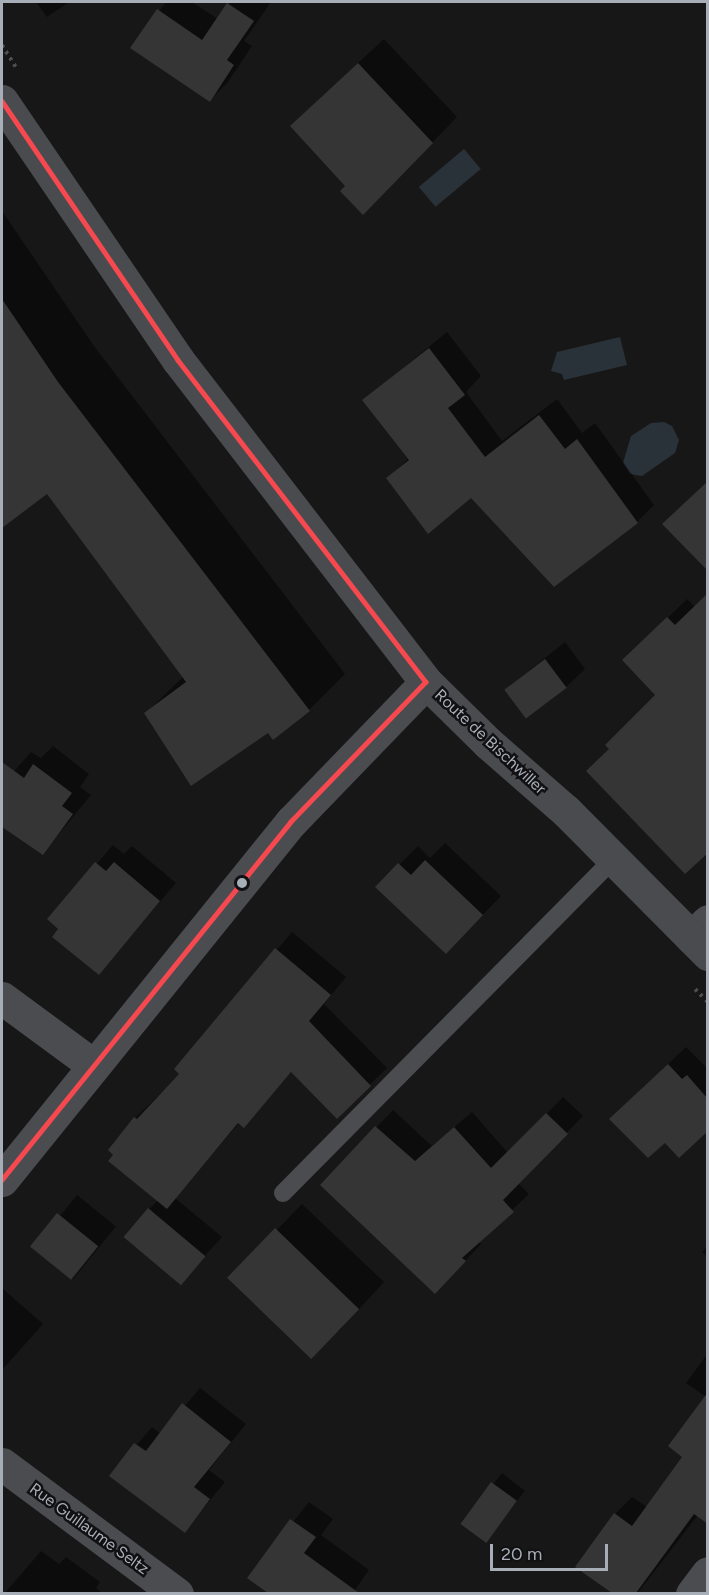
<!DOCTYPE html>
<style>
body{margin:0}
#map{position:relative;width:709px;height:1595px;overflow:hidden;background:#171717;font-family:Figtree,sans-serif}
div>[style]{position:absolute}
.water>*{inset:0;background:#2a3239;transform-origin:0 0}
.shadow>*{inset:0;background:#0007;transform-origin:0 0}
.building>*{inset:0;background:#353536;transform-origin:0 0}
.path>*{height:4px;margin-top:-2px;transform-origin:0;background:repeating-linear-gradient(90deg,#4d4e52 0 3px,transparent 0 7.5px)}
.lane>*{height:18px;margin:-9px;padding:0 9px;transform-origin:9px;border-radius:9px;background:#4b4c50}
.street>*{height:33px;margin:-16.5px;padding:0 16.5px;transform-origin:16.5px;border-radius:16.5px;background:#4b4c50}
.secondary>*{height:33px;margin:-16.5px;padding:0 16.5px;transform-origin:16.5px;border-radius:16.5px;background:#4a4b4e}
.bus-1>*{height:4.5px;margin:-2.25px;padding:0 2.25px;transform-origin:2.25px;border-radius:2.25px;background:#f5494f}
.dots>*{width:16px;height:16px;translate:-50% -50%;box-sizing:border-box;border:3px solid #111113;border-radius:50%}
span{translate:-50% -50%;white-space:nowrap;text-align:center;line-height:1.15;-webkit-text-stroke:5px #111113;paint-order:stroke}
.street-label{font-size:16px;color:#a8aeb8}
.frame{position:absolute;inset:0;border:3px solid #a8aeb8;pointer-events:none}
.scale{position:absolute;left:490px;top:1544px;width:118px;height:27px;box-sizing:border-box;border:3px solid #a8aeb8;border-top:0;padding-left:8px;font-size:18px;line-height:21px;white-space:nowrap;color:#a8aeb8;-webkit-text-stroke:4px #111113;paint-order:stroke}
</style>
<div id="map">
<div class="water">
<i style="left:464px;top:149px;width:26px;height:59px;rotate:50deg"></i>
<i style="clip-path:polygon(620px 337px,627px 365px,564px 380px,562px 374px,551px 371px,557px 352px)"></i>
<i style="clip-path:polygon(664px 422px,672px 426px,679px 440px,675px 453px,642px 476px,630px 474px,623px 463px,631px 436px,651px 423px)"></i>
</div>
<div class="shadow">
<i style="clip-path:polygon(36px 2px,69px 2px,47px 17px)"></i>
<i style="clip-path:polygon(166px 2px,192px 2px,218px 19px,231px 2px,271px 2px,244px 41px,252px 46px,228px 82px,210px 100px,132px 48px)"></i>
<i style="clip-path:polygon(384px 39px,457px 117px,388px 188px,347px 186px,317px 101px)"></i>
<i style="clip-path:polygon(2px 211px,94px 346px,345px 674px,309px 710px,269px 731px,146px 713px,184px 676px,48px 491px,2px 526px)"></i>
<i style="clip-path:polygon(447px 332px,481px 376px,466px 392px,502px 441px,557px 399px,582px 433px,595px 423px,654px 505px,637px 522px,471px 496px,388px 478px,409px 458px,364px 400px)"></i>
<i style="clip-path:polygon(687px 599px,695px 607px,708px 659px,611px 749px,657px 695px,643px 642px)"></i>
<i style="clip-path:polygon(565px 642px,585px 669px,566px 687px,506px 689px)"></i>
<i style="clip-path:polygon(53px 746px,89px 774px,80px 787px,91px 795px,43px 853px,2px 824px,2px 785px,31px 752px,41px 758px)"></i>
<i style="clip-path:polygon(445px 843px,501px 896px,464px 934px,377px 887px,418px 846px,430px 858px)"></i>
<i style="clip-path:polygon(113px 845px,124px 854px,132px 846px,176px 883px,98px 973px,49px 919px)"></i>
<i style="clip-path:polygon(292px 932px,346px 977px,324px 1004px,387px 1068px,337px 1116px,292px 1071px,244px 1126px,240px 1122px,175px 1198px,222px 1237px,180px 1283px,149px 1209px,158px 1200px,110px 1150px,135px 1118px,181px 1074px,176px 1069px)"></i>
<i style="clip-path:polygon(686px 1047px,708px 1069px,708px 1129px,629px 1101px)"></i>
<i style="clip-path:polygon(563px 1097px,583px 1116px,518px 1183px,529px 1194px,479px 1241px,481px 1244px,452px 1275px,322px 1185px,393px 1110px,432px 1146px,472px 1112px,508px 1153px)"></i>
<i style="left:77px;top:1195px;width:50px;height:68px;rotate:39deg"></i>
<i style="clip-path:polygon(302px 1204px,384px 1282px,339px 1331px,230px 1278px)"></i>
<i style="clip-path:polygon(708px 1246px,708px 1257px,702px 1252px)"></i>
<i style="clip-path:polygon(2px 1288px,43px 1324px,2px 1370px)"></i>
<i style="clip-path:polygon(708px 1353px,708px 1502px,637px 1594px,614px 1594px,577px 1566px,615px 1514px,632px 1497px,647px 1507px,684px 1456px,706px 1397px,686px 1383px)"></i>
<i style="clip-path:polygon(200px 1388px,246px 1424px,209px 1470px,225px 1482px,185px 1531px,111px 1475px,152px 1427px,161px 1434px)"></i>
<i style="left:502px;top:1473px;width:29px;height:64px;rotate:38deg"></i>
<i style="clip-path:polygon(309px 1502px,333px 1519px,321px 1535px,369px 1570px,352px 1594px,270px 1594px,249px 1577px)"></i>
<i style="clip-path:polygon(41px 1551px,59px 1564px,66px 1557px,100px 1582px,96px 1588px,103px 1594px,4px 1594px)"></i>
</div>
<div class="building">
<i style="clip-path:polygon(227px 3px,254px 21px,227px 60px,234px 65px,210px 102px,130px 48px,157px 9px,202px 40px)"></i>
<i style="clip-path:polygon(358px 63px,433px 143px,363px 215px,340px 191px,345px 186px,290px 126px)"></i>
<i style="clip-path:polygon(2px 299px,58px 382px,310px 711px,273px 740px,268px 733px,191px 786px,144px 713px,186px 682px,47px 494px,2px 528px)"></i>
<i style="clip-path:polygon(429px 348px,465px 395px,448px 408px,485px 457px,539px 415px,565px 449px,577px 439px,638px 523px,554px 587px,471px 498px,428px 534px,386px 478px,409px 460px,362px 400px)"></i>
<i style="clip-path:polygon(708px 481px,708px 571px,662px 524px)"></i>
<i style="clip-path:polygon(708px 593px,708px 853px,685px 874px,586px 771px,609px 749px,605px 745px,655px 695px,622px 660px,667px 617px,675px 625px)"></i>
<i style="left:545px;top:659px;width:36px;height:51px;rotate:53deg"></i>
<i style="clip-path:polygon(2px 762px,24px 778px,33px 764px,72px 793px,62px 806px,73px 814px,43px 855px,2px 827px)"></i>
<i style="clip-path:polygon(425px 860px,483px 915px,446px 954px,375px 887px,398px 863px,411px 875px)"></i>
<i style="clip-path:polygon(95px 862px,106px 871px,114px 862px,160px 901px,99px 975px,52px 937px,58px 929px,47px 919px)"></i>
<i style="clip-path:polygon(275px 948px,331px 995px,309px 1021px,371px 1086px,337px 1119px,291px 1072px,244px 1128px,238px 1123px,167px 1209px,108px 1161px,113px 1155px,108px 1150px,134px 1117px,137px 1119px,179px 1074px,174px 1069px)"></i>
<i style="clip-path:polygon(668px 1064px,682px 1079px,687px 1075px,708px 1099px,708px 1131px,679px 1158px,665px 1143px,648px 1158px,609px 1119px)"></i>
<i style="clip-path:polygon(546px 1113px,568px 1134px,503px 1200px,514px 1212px,462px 1258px,466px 1261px,435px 1294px,320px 1185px,375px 1126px,415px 1161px,454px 1127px,491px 1168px)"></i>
<i style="left:148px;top:1208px;width:75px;height:38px;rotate:40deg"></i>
<i style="left:57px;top:1213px;width:53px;height:43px;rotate:39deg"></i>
<i style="left:275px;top:1228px;width:117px;height:69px;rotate:44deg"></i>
<i style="clip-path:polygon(708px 1392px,708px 1524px,694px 1514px,636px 1593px,612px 1593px,575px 1567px,614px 1513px,632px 1526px,682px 1457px,668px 1446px)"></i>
<i style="clip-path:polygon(182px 1403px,231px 1442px,194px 1487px,210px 1499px,185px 1533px,109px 1476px,134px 1443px,146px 1451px)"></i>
<i style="left:491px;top:1482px;width:32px;height:52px;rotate:36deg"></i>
<i style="clip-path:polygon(290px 1519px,316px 1537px,304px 1553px,359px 1593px,268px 1593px,247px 1578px)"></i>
</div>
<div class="path">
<i style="left:2px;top:45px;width:26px;rotate:58deg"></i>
<i style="left:695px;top:989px;width:18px;rotate:45deg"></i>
</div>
<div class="lane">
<i style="left:283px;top:1193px;width:470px;rotate:-45.3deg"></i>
</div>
<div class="street">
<i style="left:691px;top:937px;width:23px;rotate:-43deg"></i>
<i style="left:2px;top:998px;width:113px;rotate:36.4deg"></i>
<i style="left:2px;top:1180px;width:460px;rotate:-51.1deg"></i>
<i style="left:291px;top:822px;width:194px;rotate:-46deg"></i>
<i style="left:2px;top:1464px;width:218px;rotate:36.6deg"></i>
<i style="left:692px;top:1594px;width:26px;rotate:-53deg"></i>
</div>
<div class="secondary">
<i style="left:2px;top:101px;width:313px;rotate:55.8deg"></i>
<i style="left:178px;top:360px;width:406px;rotate:52.4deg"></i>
<i style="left:426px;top:682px;width:87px;rotate:44.5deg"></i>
<i style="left:488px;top:743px;width:103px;rotate:41.1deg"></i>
<i style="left:566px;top:811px;width:202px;rotate:45.2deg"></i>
</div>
<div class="bus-1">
<i style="left:2px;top:101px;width:313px;rotate:55.8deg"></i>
<i style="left:178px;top:360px;width:406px;rotate:52.4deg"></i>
<i style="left:426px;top:682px;width:194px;rotate:134deg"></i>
<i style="left:291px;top:822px;width:460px;rotate:128.9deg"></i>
</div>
<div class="dots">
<i style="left:242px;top:883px;background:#a8aeb8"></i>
</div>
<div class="street-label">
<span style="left:490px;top:742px;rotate:43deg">Route de Bischwiller</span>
<span style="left:89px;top:1529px;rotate:36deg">Rue Guillaume Seltz</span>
</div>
<div class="frame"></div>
<div class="scale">20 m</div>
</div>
